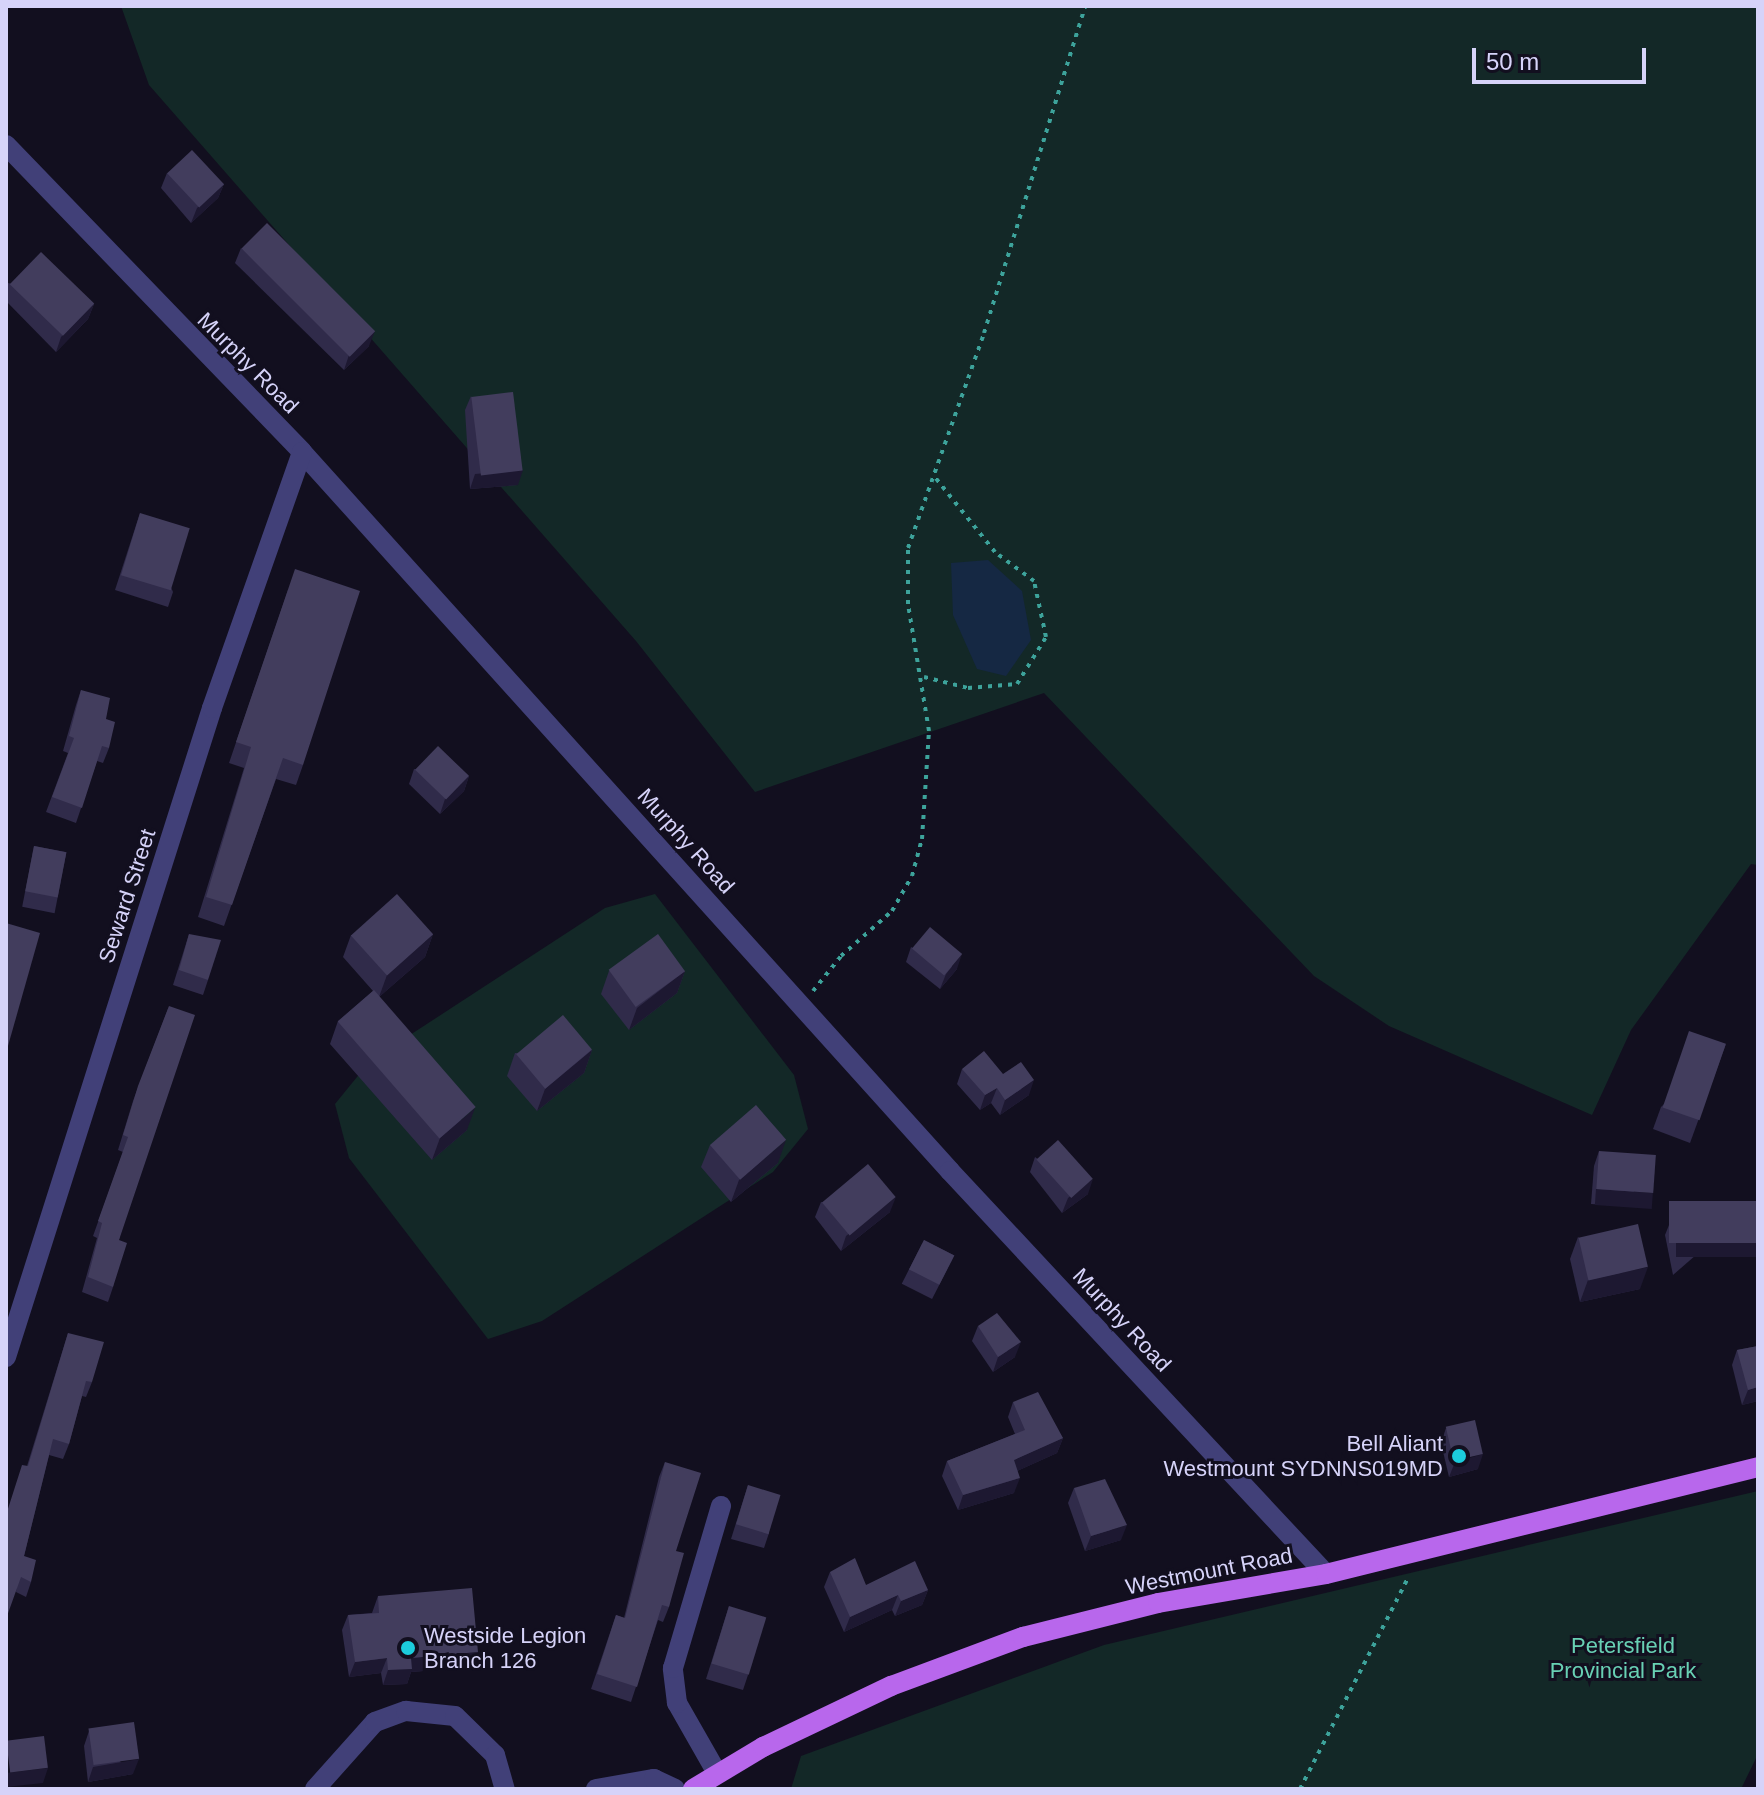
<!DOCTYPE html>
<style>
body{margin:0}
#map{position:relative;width:1764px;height:1795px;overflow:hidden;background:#120f1f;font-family:Helvetica,sans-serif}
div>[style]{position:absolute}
.green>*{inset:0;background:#132827}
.water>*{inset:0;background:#152843}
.path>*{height:4px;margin-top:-2px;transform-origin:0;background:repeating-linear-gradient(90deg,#3da39b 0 4px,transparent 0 10px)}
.minor>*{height:20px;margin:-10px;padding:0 10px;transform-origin:10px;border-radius:10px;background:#414078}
.major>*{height:20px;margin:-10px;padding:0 10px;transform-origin:10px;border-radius:10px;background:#b867ec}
.wall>*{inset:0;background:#302b4a;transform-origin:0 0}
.shaded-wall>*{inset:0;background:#1d1831;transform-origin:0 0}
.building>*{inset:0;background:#423d5d;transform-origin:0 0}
.dots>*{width:22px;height:22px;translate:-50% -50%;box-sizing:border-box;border:4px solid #120f1f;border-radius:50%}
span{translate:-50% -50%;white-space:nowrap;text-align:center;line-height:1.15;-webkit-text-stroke:6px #120f1f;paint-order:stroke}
.street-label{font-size:22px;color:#d6d3f9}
.poi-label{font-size:22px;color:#d6d3f9}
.right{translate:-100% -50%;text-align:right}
.left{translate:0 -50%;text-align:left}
.park-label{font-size:22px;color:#68d0b4}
.frame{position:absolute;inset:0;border:8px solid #d6d3f9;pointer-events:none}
.scale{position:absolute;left:1472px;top:48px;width:174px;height:36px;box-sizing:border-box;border:4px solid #d6d3f9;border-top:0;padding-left:10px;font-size:24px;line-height:28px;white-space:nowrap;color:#d6d3f9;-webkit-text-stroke:6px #120f1f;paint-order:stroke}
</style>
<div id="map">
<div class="green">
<i style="clip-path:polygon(121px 6px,1758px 6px,1758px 865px,1751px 864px,1631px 1030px,1592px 1115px,1389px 1026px,1314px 976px,1044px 693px,755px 792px,636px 641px,149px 85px)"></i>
<i style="clip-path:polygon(655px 894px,794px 1075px,808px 1129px,773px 1172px,542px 1321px,488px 1339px,349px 1158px,335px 1104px,370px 1061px,605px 908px)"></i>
<i style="clip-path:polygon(1758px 1491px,1758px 1754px,1741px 1789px,791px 1789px,801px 1756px,1104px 1645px)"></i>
</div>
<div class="water">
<i style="clip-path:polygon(988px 560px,1022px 591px,1031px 640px,1006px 676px,977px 669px,953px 615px,951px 563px)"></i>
</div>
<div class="path">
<i style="left:924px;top:677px;width:45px;rotate:14deg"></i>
<i style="left:968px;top:688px;width:49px;rotate:-4.7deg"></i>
<i style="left:1017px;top:684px;width:55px;rotate:-58.3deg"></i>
<i style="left:1046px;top:637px;width:57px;rotate:-102.1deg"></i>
<i style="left:1034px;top:581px;width:49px;rotate:-143.4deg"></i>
<i style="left:995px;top:552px;width:99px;rotate:-128.8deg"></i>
<i style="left:813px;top:991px;width:45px;rotate:-51.3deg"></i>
<i style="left:841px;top:956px;width:68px;rotate:-41.4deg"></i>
<i style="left:892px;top:911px;width:40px;rotate:-60.3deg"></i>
<i style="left:912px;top:876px;width:38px;rotate:-75deg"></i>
<i style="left:922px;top:839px;width:108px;rotate:-86.3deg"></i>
<i style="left:929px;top:731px;width:129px;rotate:-99.4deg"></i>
<i style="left:908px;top:604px;width:56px;rotate:-90deg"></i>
<i style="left:908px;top:548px;width:228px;rotate:-70.5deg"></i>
<i style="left:984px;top:333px;width:342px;rotate:-72.8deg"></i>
<i style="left:1300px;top:1789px;width:239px;rotate:-62.9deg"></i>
</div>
<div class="minor">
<i style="left:6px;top:145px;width:426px;rotate:46deg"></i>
<i style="left:302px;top:452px;width:968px;rotate:47.97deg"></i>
<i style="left:950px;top:1171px;width:551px;rotate:46.99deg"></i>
<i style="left:6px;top:1357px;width:681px;rotate:-72.39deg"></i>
<i style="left:212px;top:708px;width:271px;rotate:-70.6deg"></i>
<i style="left:717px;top:1773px;width:81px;rotate:-119.7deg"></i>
<i style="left:677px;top:1703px;width:35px;rotate:-97deg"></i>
<i style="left:673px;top:1668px;width:169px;rotate:-73.5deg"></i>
<i style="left:315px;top:1789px;width:90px;rotate:-48.2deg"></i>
<i style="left:375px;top:1722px;width:33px;rotate:-20deg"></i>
<i style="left:406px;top:1711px;width:49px;rotate:5.8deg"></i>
<i style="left:455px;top:1716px;width:56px;rotate:44.3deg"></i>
<i style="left:495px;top:1755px;width:35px;rotate:74deg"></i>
<i style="left:596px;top:1789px;width:59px;rotate:-9.8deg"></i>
<i style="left:654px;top:1779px;width:23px;rotate:25deg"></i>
</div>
<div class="major">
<i style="left:693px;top:1789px;width:82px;rotate:-31deg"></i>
<i style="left:763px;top:1747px;width:142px;rotate:-25.5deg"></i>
<i style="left:891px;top:1686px;width:141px;rotate:-20.4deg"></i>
<i style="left:1023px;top:1637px;width:139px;rotate:-14.1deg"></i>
<i style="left:1158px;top:1603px;width:170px;rotate:-9.8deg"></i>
<i style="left:1326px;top:1574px;width:445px;rotate:-13.9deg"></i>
</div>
<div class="wall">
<i style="clip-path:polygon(167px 173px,224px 184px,218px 198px,191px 223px,161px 188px)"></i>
<i style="clip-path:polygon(241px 248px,369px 346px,344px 370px,235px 263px)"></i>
<i style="clip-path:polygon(8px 283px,94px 304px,88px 319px,56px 352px,6px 301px,6px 290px)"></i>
<i style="clip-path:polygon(471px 396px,518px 485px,470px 489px,465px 410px)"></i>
<i style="clip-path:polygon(140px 513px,173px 592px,168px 607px,115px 590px)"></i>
<i style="clip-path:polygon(288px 590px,303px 765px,296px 785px,276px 779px,224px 926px,198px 917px,244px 768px,229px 763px)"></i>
<i style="clip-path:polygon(81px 690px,106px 719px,109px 748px,103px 763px,97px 761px,76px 823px,46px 812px,68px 753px,63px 751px,76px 705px)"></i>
<i style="clip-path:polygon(414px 769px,469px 776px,464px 791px,440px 814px,409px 784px)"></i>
<i style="left:34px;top:846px;width:33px;height:62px;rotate:11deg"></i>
<i style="clip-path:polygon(189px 934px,208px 980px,203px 995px,173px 985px)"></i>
<i style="clip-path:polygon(433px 934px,425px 957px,379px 997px,467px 1130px,432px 1160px,330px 1044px,338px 1021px,373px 991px,343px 957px,351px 935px)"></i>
<i style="clip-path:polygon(911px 947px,957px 969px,940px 989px,906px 962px)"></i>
<i style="clip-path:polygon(609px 971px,685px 971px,677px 993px,629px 1030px,601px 994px)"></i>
<i style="clip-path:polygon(169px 1006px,119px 1240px,113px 1287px,108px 1302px,82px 1292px,97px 1238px,93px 1236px,123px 1152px,118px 1150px,133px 1101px)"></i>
<i style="clip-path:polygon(1726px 1044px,1690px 1143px,1653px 1129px,1661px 1107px)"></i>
<i style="clip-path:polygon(592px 1050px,584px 1073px,537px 1111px,507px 1076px,515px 1053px)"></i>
<i style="clip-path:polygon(962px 1069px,1003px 1074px,1029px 1095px,1000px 1115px,991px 1103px,980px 1110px,957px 1084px)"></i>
<i style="clip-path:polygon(710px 1145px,778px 1163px,731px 1202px,701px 1167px)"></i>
<i style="clip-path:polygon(1599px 1151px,1648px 1208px,1591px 1204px,1594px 1166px)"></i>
<i style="clip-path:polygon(1035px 1157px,1088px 1194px,1062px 1213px,1030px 1172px)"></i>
<i style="clip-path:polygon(1758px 1201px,1673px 1275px,1665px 1235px,1671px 1220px)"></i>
<i style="clip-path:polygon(821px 1202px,890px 1212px,841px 1251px,815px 1217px)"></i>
<i style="clip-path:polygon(1578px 1237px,1640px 1289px,1580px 1302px,1570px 1259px)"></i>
<i style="left:924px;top:1240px;width:34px;height:49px;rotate:27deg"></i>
<i style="clip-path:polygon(978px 1326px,1015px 1357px,993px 1372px,972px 1341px)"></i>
<i style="clip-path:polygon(68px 1333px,92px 1382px,86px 1397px,82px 1396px,69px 1444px,63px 1459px,49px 1455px,24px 1556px,31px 1582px,26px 1597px,16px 1592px,27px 1466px)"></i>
<i style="clip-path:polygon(1758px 1346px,1758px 1401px,1742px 1405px,1732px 1365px,1737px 1350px)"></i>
<i style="clip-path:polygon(1013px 1402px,1063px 1438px,1057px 1453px,1017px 1471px,1014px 1493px,958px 1510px,942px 1476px,947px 1461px,1015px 1434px,1008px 1417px)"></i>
<i style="clip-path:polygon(1446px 1428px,1478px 1469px,1449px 1477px,1441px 1443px)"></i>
<i style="clip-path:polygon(665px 1462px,676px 1551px,669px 1607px,663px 1622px,658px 1620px,631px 1702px,591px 1689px,616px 1615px,624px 1618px,659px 1477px)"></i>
<i style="clip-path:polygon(748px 1485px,769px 1533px,764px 1548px,731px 1539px)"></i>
<i style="clip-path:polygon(1074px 1488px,1121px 1540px,1085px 1551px,1068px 1503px)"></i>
<i style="clip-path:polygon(830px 1572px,866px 1585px,928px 1590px,922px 1605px,895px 1616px,892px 1610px,844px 1632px,824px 1587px)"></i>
<i style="clip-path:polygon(378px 1596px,472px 1667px,411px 1672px,407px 1684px,383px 1685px,381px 1673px,349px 1677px,342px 1630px,348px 1615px,372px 1613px)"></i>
<i style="clip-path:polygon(729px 1606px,748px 1675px,743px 1690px,706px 1679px)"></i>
<i style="clip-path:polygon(89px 1731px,133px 1774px,88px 1782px,84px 1746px)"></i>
</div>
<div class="shaded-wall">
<i style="clip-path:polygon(224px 184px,218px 198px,191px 223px,197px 208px)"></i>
<i style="clip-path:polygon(94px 304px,88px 319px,56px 352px,61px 337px)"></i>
<i style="clip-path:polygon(375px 331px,369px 346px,344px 370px,349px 355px)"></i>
<i style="clip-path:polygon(523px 470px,518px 485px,470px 489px,475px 474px)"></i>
<i style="clip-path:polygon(469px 776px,464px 791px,440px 814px,445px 799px)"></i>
<i style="clip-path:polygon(433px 934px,425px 957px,379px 997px,387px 975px)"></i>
<i style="clip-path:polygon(962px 954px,957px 969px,940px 989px,946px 974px)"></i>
<i style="clip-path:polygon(685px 971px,677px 993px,629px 1030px,637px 1008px)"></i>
<i style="clip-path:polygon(592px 1050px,584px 1073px,537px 1111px,545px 1089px)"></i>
<i style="clip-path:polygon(1034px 1080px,1029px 1095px,1000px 1115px,1005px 1100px)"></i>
<i style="clip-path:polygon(997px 1088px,991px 1103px,980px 1110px,985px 1095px)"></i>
<i style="clip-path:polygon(475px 1108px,467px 1130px,432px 1160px,440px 1138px)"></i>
<i style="clip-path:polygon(786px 1140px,778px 1163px,731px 1202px,739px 1180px)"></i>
<i style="clip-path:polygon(1093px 1179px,1088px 1194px,1062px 1213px,1068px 1198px)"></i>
<i style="left:1596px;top:1189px;width:57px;height:16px;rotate:4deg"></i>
<i style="clip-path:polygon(896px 1197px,890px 1212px,841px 1251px,846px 1236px)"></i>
<i style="left:1758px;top:1243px;width:14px;height:82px;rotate:90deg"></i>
<i style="clip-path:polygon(1648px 1267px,1640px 1289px,1580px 1302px,1588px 1280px)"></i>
<i style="clip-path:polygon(1021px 1342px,1015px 1357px,993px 1372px,998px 1357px)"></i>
<i style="clip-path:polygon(1758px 1387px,1758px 1401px,1742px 1405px,1748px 1390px)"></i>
<i style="clip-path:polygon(1063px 1438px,1057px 1453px,1008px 1475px,1014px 1460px)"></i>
<i style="clip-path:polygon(1483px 1454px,1478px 1469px,1449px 1477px,1455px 1462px)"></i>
<i style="clip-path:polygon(1020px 1478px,1014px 1493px,958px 1510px,963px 1495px)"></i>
<i style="clip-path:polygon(1127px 1525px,1121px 1540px,1085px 1551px,1091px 1536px)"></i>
<i style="clip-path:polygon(928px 1590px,922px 1605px,895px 1616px,901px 1601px)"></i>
<i style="clip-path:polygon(898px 1595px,892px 1610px,844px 1632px,850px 1617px)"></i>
<i style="clip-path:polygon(478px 1652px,472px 1667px,411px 1672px,407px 1684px,383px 1685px,388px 1670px,411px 1658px)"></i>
<i style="clip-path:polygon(387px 1658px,381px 1673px,349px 1677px,355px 1662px)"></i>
<i style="clip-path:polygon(139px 1759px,133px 1774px,88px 1782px,93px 1767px)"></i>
<i style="clip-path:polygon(48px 1768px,43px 1783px,6px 1787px,6px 1773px)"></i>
</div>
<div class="building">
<i style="left:192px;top:150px;width:47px;height:34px;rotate:47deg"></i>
<i style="left:267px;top:223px;width:153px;height:36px;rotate:45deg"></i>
<i style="left:41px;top:252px;width:74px;height:45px;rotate:44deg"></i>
<i style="left:513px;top:392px;width:79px;height:42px;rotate:83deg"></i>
<i style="left:140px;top:513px;width:52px;height:65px;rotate:17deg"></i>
<i style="clip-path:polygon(295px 569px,360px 591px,303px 765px,283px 758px,232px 905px,206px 897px,251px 747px,236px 742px)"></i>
<i style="clip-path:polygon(81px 690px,110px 698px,106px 719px,115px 722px,109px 748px,102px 746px,82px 808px,52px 797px,74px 738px,69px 736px)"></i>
<i style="left:438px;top:746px;width:43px;height:33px;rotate:44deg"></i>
<i style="left:34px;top:846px;width:33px;height:46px;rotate:11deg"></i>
<i style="left:397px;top:894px;width:54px;height:62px;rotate:48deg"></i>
<i style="clip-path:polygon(6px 923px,40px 933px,6px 1053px)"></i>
<i style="left:930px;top:927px;width:42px;height:28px;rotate:40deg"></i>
<i style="clip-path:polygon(189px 934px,221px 940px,208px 980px,179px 970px)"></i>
<i style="left:658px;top:934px;width:46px;height:61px;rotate:54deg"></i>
<i style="left:374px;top:990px;width:155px;height:48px;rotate:49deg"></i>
<i style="clip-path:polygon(169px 1006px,195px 1015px,119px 1240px,127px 1243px,113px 1287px,88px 1277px,102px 1223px,98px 1221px,128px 1137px,123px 1135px,138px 1086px)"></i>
<i style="left:563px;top:1015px;width:45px;height:61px;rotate:50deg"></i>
<i style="left:1689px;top:1031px;width:39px;height:81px;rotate:19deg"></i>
<i style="clip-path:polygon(984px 1051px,1003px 1074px,1021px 1062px,1034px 1080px,1005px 1100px,997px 1088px,985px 1095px,962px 1069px)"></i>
<i style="left:756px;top:1105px;width:46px;height:61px;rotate:49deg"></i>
<i style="left:1058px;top:1140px;width:52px;height:29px;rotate:48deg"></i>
<i style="left:1599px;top:1151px;width:57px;height:38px;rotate:4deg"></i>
<i style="left:868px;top:1164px;width:43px;height:60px;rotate:50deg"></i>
<i style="left:1758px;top:1201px;width:42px;height:89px;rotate:90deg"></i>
<i style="left:1638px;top:1224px;width:44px;height:61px;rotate:77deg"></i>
<i style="left:924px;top:1240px;width:34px;height:33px;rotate:27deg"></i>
<i style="clip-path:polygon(997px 1313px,1021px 1342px,998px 1357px,978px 1326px)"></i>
<i style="clip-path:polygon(68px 1333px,104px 1342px,92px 1382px,86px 1381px,69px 1444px,53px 1439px,24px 1556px,36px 1560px,31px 1582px,21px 1577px,6px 1619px,6px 1515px,22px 1465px,28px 1466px)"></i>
<i style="clip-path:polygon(1758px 1346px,1758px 1387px,1748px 1390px,1737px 1350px)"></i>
<i style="clip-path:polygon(1038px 1392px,1063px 1438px,1014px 1460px,1020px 1478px,963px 1495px,947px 1461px,1025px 1430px,1013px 1402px)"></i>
<i style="left:1475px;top:1420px;width:35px;height:30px;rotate:77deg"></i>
<i style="clip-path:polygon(665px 1462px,701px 1473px,676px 1551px,684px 1553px,669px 1607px,662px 1605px,637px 1687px,597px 1674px,616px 1615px,625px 1618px)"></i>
<i style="clip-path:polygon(1105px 1479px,1127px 1525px,1091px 1536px,1074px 1488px)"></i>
<i style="left:748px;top:1485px;width:34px;height:41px;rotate:17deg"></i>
<i style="clip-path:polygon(855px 1558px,866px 1585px,915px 1561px,928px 1590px,901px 1601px,898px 1595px,850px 1617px,830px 1572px)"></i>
<i style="clip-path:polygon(472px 1588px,478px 1652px,411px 1658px,412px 1669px,388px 1670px,387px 1658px,355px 1662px,348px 1615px,379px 1613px,378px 1596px)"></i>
<i style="left:729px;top:1606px;width:39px;height:60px;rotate:17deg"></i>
<i style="left:134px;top:1722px;width:37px;height:46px;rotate:82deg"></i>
<i style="left:44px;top:1736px;width:32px;height:38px;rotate:83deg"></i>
</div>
<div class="dots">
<i style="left:1459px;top:1456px;background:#1cccdc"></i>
<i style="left:408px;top:1648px;background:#1cccdc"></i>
</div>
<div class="street-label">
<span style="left:248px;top:363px;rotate:45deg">Murphy Road</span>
<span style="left:686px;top:841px;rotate:48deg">Murphy Road</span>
<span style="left:127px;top:896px;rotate:-72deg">Seward Street</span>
<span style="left:1122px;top:1320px;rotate:47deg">Murphy Road</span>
<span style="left:1209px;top:1571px;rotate:-11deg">Westmount Road</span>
</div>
<div class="poi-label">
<span class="right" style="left:1443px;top:1456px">Bell Aliant<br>Westmount SYDNNS019MD</span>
<span class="left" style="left:424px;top:1648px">Westside Legion<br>Branch 126</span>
</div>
<div class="park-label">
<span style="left:1623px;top:1658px">Petersfield<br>Provincial Park</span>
</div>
<div class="frame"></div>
<div class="scale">50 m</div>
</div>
